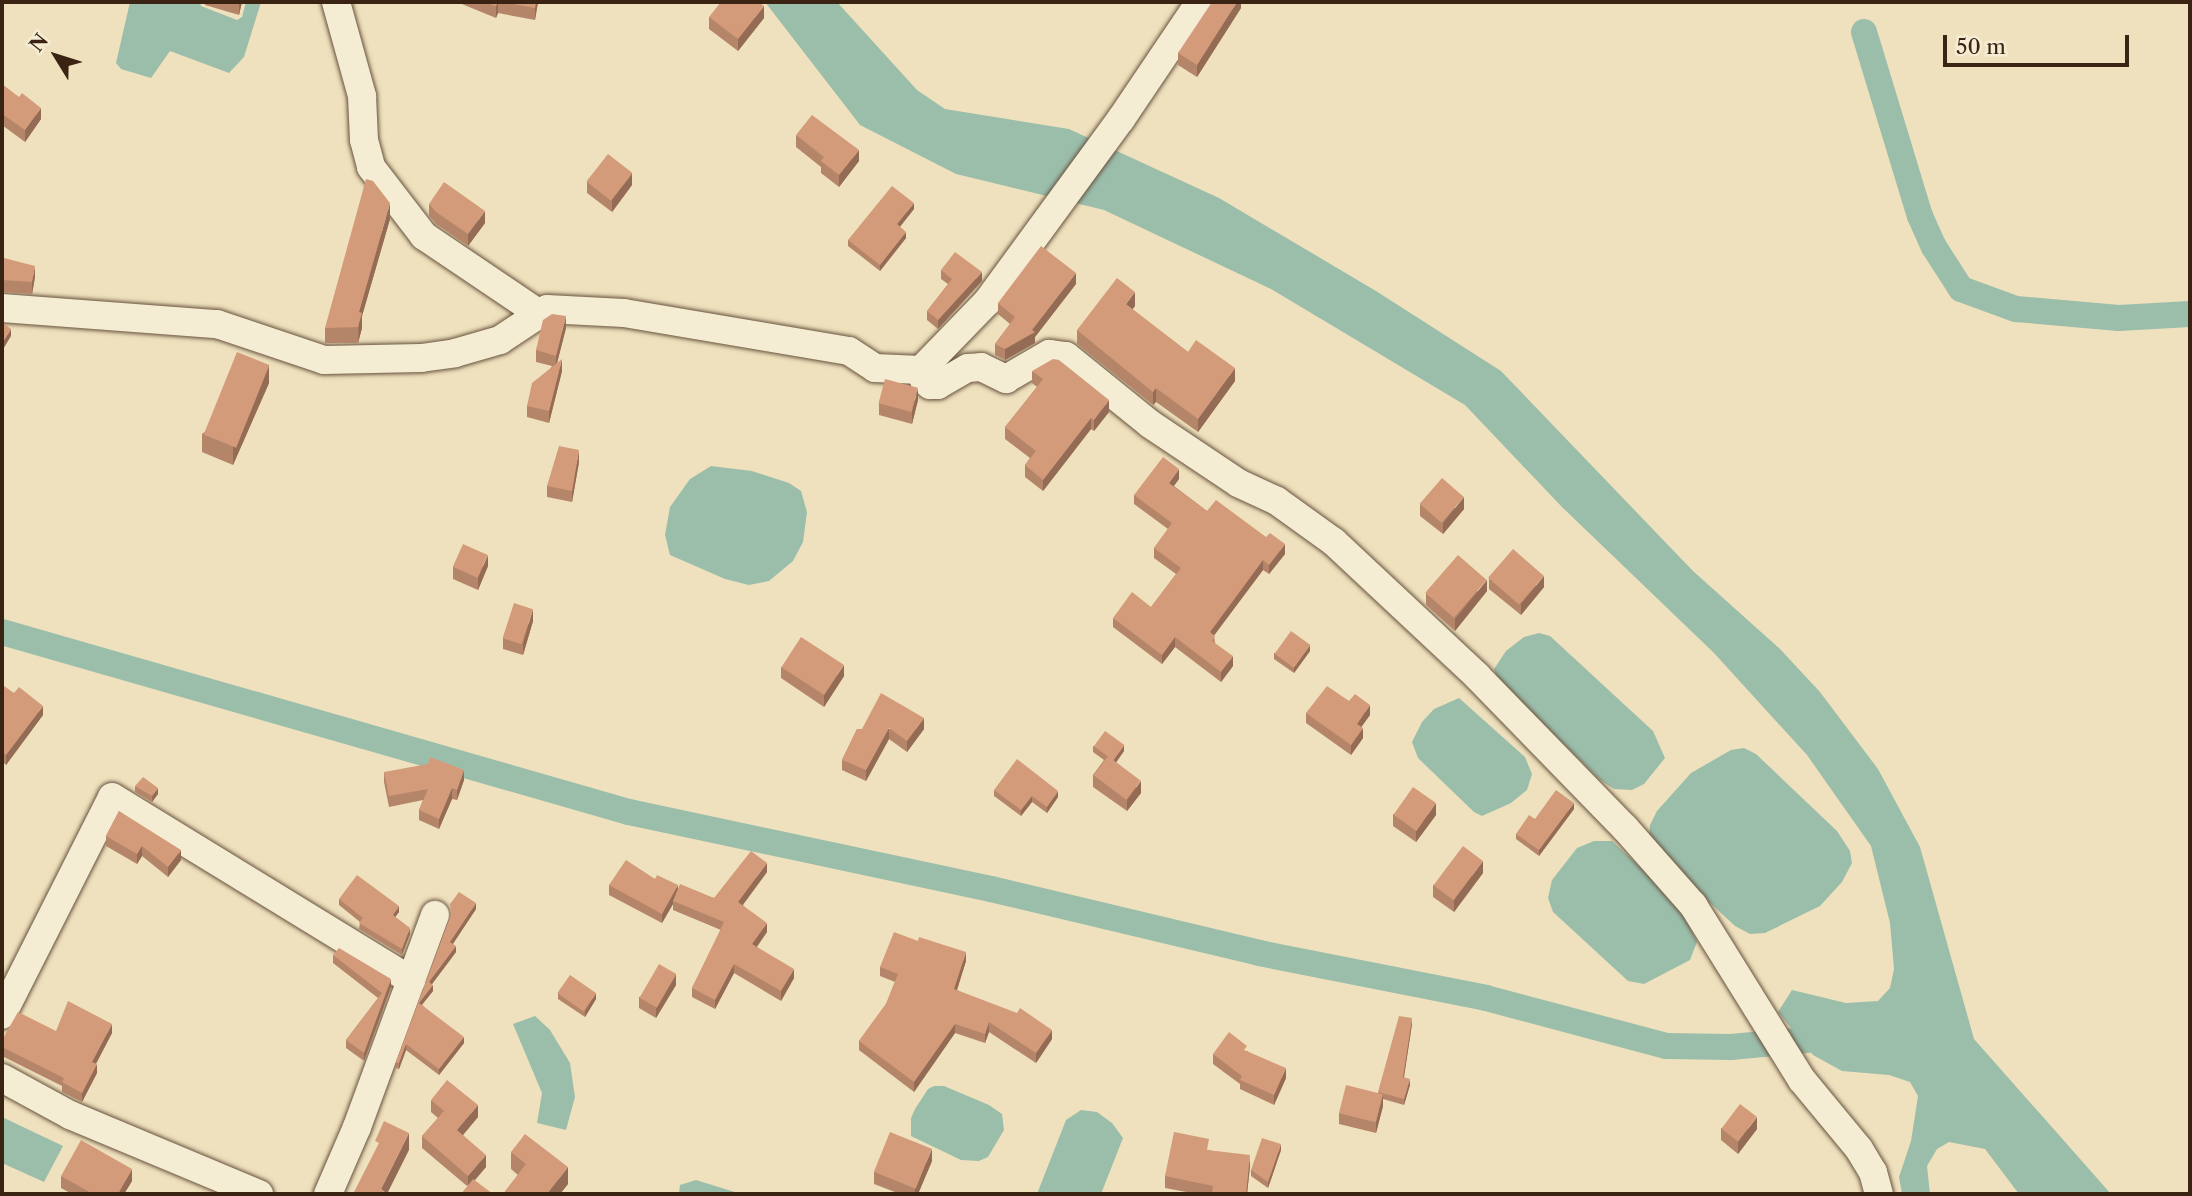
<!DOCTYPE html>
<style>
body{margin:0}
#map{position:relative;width:2192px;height:1196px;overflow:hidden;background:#efe1bd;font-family:"Libre Caslon Text",serif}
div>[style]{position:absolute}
.water>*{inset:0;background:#9bbeab}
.canal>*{height:26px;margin:-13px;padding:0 13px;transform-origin:13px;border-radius:13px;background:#9bbeab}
.roads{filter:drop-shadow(0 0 2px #67523e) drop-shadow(0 0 2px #67523e)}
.minor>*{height:28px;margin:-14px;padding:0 14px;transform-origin:14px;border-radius:14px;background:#f5ecd4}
.wall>*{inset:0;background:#b58569}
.shaded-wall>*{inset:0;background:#946c55}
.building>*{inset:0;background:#d39b7a;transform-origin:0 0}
span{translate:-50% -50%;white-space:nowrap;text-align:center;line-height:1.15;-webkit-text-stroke:6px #f5ecd4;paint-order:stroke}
.frame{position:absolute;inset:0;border:4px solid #3a2313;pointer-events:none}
.north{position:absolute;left:21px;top:21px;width:70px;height:70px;-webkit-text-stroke:5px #f5ecd4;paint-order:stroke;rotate:308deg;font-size:19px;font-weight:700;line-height:28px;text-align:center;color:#3a2313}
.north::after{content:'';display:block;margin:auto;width:24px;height:32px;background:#3a2313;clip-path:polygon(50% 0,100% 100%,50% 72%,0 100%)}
.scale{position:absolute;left:1943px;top:35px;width:186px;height:32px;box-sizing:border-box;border:4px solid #3a2313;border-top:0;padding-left:9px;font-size:21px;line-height:24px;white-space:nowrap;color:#3a2313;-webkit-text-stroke:5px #f5ecd4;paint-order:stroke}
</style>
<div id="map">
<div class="water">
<i style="clip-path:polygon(130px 2px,200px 2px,201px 6px,237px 20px,242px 17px,246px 2px,261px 2px,244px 57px,229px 73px,170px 51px,151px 78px,121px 69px,116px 63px)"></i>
<i style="clip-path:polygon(765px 2px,837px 2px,917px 90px,945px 109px,1069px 129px,1219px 198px,1376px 291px,1501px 371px,1693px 571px,1780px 649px,1820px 692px,1878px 769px,1920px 847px,1974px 1039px,2111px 1194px,2019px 1194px,1985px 1149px,1949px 1142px,1937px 1149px,1927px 1166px,1930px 1194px,1902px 1194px,1899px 1177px,1911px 1141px,1918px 1096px,1910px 1082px,1889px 1075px,1842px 1071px,1813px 1055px,1778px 1012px,1792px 990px,1846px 1003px,1878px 1001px,1890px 988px,1894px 969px,1890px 923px,1871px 846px,1807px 755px,1714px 653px,1562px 507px,1465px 405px,1271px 289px,1104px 210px,956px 174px,860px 125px)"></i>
<i style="clip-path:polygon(711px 466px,752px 471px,789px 483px,801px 491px,807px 512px,803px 542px,793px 561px,769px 581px,749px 585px,725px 579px,670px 555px,665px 535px,670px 507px,690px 479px)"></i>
<i style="clip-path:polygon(1539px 633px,1550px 636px,1653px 731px,1665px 758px,1644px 784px,1632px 790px,1614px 789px,1600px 780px,1497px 678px,1494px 669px,1506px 651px,1524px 637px)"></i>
<i style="clip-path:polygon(1459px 698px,1525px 757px,1532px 774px,1527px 790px,1511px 803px,1482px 816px,1474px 812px,1418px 758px,1412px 742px,1422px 722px,1434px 709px)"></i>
<i style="clip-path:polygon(1744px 748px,1756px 754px,1837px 831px,1850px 851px,1852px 863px,1842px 882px,1820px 906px,1765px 933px,1750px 934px,1735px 926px,1695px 889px,1649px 837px,1650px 825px,1657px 811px,1691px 773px,1731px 750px)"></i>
<i style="clip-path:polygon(1594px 841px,1612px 841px,1678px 902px,1697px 942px,1690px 960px,1644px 984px,1628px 981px,1553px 912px,1548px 898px,1552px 880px,1577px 848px)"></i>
<i style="clip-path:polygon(535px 1016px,550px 1030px,570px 1063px,575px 1097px,566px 1130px,537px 1123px,542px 1093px,513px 1024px)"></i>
<i style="clip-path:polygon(934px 1086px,944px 1086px,989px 1105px,1002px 1114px,1004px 1130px,988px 1157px,979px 1161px,961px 1160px,911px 1136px,911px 1118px,915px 1109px,928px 1089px)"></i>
<i style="clip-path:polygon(1081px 1110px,1097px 1112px,1112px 1123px,1123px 1138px,1101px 1194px,1037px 1194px,1066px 1120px)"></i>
<i style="clip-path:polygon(2px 1117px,63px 1146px,44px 1182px,2px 1163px)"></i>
<i style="clip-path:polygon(696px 1180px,738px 1193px,738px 1194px,679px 1194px,680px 1185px)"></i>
</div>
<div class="canal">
<i style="left:1864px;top:32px;width:192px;rotate:73.1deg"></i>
<i style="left:1920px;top:216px;width:34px;rotate:66deg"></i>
<i style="left:1934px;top:247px;width:50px;rotate:57.3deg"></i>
<i style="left:1961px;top:289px;width:59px;rotate:20deg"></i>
<i style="left:2016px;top:309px;width:103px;rotate:5deg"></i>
<i style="left:2119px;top:318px;width:71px;rotate:-3.2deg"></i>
<i style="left:2px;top:632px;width:652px;rotate:16.02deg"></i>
<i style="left:629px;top:812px;width:370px;rotate:12deg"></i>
<i style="left:991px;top:889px;width:276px;rotate:13.4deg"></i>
<i style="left:1259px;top:953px;width:231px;rotate:11.2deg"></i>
<i style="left:1486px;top:998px;width:187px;rotate:14.9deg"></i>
<i style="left:1667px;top:1046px;width:64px;rotate:0.9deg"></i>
<i style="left:1731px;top:1047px;width:107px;rotate:-5.3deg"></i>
</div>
<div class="roads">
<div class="minor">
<i style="left:336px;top:2px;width:98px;rotate:74.5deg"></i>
<i style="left:362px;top:96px;width:44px;rotate:87.4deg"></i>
<i style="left:364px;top:140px;width:28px;rotate:75deg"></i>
<i style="left:371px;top:167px;width:87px;rotate:52.5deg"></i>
<i style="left:424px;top:236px;width:138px;rotate:34deg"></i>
<i style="left:2px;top:308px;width:216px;rotate:4.3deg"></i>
<i style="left:217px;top:324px;width:113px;rotate:18.6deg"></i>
<i style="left:324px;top:360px;width:97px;rotate:-1.2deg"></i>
<i style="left:421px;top:358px;width:34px;rotate:-8deg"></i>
<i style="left:455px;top:353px;width:47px;rotate:-16.1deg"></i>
<i style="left:500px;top:340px;width:56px;rotate:-33.4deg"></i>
<i style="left:547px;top:309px;width:77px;rotate:3deg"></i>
<i style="left:624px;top:313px;width:228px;rotate:9.6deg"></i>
<i style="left:849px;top:351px;width:31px;rotate:33deg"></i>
<i style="left:875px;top:368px;width:46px;rotate:2.5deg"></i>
<i style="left:921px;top:370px;width:10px;rotate:73deg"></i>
<i style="left:924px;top:380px;width:8px;rotate:40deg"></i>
<i style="left:930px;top:385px;width:8px"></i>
<i style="left:938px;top:385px;width:34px;rotate:-30deg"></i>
<i style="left:968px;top:368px;width:13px;rotate:-4deg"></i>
<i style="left:981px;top:367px;width:28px;rotate:26deg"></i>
<i style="left:1006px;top:379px;width:50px;rotate:-30.2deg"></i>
<i style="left:1049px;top:354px;width:17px;rotate:7deg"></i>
<i style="left:1066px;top:356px;width:108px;rotate:39deg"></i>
<i style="left:1150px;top:424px;width:106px;rotate:33.8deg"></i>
<i style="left:1238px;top:483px;width:43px;rotate:24.8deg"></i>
<i style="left:1277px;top:501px;width:70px;rotate:35.7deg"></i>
<i style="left:1334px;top:542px;width:196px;rotate:43.1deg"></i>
<i style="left:1477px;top:676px;width:212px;rotate:45.8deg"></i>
<i style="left:1625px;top:828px;width:103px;rotate:48.6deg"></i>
<i style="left:1693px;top:905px;width:206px;rotate:58.1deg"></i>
<i style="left:1802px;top:1080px;width:89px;rotate:50.4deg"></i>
<i style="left:1859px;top:1149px;width:27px;rotate:59deg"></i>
<i style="left:1873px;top:1172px;width:23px;rotate:75deg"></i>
<i style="left:921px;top:370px;width:95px;rotate:-45.9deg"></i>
<i style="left:987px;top:302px;width:227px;rotate:-53.8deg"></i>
<i style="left:1121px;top:119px;width:141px;rotate:-56deg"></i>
<i style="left:2px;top:1015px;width:244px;rotate:-63.2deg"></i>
<i style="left:112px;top:797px;width:351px;rotate:31.5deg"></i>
<i style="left:2px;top:1078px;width:77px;rotate:28.6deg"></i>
<i style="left:70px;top:1115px;width:205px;rotate:22.7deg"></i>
<i style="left:328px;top:1194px;width:73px;rotate:-66.6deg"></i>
<i style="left:357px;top:1127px;width:226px;rotate:-69.8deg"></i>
</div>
</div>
<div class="wall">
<i style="clip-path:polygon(205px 2px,242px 2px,239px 15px,205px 5px)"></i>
<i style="clip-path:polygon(457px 2px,538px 2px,535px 20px,498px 13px,496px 18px)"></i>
<i style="clip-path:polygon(1241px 2px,1241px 8px,1197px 77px,1178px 65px,1178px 53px)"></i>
<i style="clip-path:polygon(709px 17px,764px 18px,738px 51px,709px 29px)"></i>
<i style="clip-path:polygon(2px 84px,41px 119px,25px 142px,2px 125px)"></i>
<i style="clip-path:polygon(796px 135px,859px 161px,839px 187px,821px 173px,821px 167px,796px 147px)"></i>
<i style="clip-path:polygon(587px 182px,632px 185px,612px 212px,587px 193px)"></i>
<i style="clip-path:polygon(429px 204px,485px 223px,468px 246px,436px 224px,429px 216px)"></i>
<i style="clip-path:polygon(914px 209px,900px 227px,906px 238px,880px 271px,848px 246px,848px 240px)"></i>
<i style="clip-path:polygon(390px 219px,362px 316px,362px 328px,358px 343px,325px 343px,325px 328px)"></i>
<i style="clip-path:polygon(2px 269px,35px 277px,32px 294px,2px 292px)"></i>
<i style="clip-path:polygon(941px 270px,982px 281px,938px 329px,927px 320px,927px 311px,948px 284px,941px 279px)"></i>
<i style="clip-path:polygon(1076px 284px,1035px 337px,1035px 343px,1005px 360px,995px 355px,995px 344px,1010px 324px,998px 314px,998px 303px)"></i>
<i style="clip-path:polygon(1135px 306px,1132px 309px,1188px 352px,1235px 381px,1198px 432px,1156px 402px,1153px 405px,1077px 344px,1077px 330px)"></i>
<i style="clip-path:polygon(566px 328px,557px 363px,562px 371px,549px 423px,527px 417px,527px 406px,552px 366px,536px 362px,536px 350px)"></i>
<i style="clip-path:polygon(1032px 371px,1109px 412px,1094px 431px,1091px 429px,1043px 491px,1025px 477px,1025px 465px,1030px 458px,1005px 439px,1005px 427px,1037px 387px,1032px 383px)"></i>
<i style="clip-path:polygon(269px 383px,233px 465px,202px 452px,202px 434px)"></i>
<i style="clip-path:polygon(918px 400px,912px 424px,879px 415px,879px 403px)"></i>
<i style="clip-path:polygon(579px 462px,572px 502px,547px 497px,547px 486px)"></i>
<i style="clip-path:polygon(1179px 479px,1174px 486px,1207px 511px,1285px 554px,1269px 574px,1263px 570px,1214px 635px,1215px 643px,1233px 666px,1221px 682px,1175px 647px,1162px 664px,1113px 627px,1113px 618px,1151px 607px,1176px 574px,1154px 558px,1154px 548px,1168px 529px,1134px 504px,1134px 495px)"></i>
<i style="clip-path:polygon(1420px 504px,1464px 509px,1443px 534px,1420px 516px)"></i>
<i style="clip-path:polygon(488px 566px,478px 590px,453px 579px,453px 567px)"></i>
<i style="clip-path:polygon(1489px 578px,1544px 587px,1521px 615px,1489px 589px)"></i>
<i style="clip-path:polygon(1487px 591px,1455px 631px,1426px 605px,1426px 593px)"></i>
<i style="clip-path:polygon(533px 621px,523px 655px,503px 649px,503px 638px)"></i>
<i style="clip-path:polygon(1310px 651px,1294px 673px,1274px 659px,1274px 653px)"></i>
<i style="clip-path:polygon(781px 667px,844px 676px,824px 707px,781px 678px)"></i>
<i style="clip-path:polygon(2px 689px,43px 715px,6px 765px,2px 761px)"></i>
<i style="clip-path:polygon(1349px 701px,1370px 715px,1361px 727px,1363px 738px,1351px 755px,1306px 723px,1306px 713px)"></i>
<i style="clip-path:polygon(857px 729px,924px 729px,907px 752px,889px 739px,866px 781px,842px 770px,842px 760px)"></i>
<i style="clip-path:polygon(1093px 746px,1124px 751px,1116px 762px,1141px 793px,1127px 811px,1093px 787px,1093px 775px,1104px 760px,1093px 752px)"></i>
<i style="clip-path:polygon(384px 772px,464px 780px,457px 800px,452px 799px,439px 829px,419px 820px,419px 810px,423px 800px,389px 807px,384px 782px)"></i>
<i style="clip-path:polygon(135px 786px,158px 794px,152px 802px,135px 792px)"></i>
<i style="clip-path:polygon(994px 790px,1058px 797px,1047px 813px,1032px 802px,1021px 816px,994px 796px)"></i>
<i style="clip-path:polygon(1574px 809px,1539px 856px,1516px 839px,1516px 834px,1535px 819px)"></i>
<i style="clip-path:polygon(119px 811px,181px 860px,168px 877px,142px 856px,137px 864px,106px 846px,106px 836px)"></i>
<i style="clip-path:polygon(1393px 814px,1436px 815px,1416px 842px,1393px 826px)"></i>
<i style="clip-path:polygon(767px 872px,743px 905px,767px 932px,757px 947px,794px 978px,781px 1001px,734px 973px,715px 1009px,692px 997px,692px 988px,721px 930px,673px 910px,673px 904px,662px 923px,609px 895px,609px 885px,655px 879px,678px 889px,714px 898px)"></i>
<i style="clip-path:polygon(1483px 873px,1454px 912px,1433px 897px,1433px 885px)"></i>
<i style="clip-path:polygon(339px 899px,399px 912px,395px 917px,410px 934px,402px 955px,359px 929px,360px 922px,339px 905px)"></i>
<i style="clip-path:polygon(476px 909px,453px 944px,456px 952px,432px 984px,433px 991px,422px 1005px,464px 1043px,439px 1075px,406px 1050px,399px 1069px,396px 1068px,396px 1062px,451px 915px)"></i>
<i style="clip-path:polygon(333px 955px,391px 987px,364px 1061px,346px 1048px,346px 1040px,378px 998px,333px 963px)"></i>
<i style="clip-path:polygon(966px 961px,957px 990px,1052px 1039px,1036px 1063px,989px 1032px,985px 1043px,955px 1033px,914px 1092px,859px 1050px,859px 1041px,886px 1004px,895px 982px,880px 976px,880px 967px)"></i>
<i style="clip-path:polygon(676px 985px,656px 1018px,639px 1008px,639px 997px)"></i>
<i style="clip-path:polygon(558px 993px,596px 999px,585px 1017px,558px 999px)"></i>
<i style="clip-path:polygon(1412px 1024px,1404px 1077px,1410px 1085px,1404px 1105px,1383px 1099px,1383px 1106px,1376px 1133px,1339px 1124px,1339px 1113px,1378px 1093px)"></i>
<i style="clip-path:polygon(56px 1031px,112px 1033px,96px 1064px,97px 1073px,82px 1102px,62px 1092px,62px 1086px,2px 1056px,2px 1040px)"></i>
<i style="clip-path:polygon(1247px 1051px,1286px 1078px,1274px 1105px,1240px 1089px,1240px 1084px,1213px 1064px,1213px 1054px)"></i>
<i style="clip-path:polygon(431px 1100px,478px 1117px,463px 1135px,486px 1167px,475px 1180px,467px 1186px,422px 1148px,422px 1136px,438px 1118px,431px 1112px)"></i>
<i style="clip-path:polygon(1721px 1128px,1757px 1129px,1738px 1154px,1721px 1140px)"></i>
<i style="clip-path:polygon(1209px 1150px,1250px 1166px,1247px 1194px,1197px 1194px,1165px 1188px,1165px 1176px)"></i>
<i style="clip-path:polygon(1281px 1150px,1268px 1188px,1251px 1176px,1251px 1170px)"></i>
<i style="clip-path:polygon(511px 1152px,568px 1184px,560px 1194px,503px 1194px,518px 1175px,511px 1169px)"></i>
<i style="clip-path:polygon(932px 1161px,918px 1194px,900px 1194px,874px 1184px,874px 1172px)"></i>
<i style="clip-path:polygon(61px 1176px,132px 1181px,124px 1194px,72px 1194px,61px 1188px)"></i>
</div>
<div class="shaded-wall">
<i style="clip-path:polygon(239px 2px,242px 2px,239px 15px)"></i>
<i style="clip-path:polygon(498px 2px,498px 13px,496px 18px,496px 6px)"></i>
<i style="clip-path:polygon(536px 2px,538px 2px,535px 20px,535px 8px)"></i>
<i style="clip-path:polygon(1237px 2px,1241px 2px,1241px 8px,1197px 77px,1197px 65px)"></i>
<i style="clip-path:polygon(764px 6px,764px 18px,738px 51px,738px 39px)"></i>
<i style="clip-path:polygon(41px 108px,41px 119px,25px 142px,25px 130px)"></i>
<i style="clip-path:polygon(859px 150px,859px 161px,839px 187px,839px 175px)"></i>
<i style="clip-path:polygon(632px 173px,632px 185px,612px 212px,612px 200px)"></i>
<i style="clip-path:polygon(390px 203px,390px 219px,362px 316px,362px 328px,358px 343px,359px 312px)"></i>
<i style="clip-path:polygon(914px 203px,914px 209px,897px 230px,897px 224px)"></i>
<i style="clip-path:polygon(485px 211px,485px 223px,468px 246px,468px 234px)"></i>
<i style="clip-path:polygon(906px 232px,906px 238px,880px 271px,880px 265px)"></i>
<i style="clip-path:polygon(35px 266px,35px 277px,32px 294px,32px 282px)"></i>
<i style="clip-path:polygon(982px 272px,982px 281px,938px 329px,938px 320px)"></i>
<i style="clip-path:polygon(1076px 273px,1076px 284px,1035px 337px,1035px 343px,1005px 360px,1005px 349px,1032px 330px)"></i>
<i style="clip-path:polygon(1135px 292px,1135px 306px,1126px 318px,1126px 304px)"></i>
<i style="clip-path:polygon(566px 316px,566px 328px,556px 367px,556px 356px)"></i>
<i style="clip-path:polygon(11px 329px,11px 336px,2px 351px,2px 343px)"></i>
<i style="clip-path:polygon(562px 359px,562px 371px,549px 423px,549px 411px)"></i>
<i style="clip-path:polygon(269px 365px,269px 383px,233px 465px,233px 447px)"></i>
<i style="clip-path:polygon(1235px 368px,1235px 381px,1198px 432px,1198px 419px)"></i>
<i style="clip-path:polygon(918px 388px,918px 400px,912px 424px,912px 412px)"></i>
<i style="clip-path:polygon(1156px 388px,1156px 402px,1153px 405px,1153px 392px)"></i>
<i style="clip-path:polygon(1109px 400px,1109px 412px,1094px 431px,1094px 420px)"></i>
<i style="clip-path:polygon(1091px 418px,1091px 429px,1043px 491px,1043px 480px)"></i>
<i style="clip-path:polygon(579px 450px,579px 462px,572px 502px,572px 491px)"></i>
<i style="clip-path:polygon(1179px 469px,1179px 479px,1169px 492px,1169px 483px)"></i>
<i style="clip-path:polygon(1464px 497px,1464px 509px,1443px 534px,1443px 523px)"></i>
<i style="clip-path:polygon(1285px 544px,1285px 554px,1269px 574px,1269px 565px)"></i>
<i style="clip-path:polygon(488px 555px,488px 566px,478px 590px,478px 578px)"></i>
<i style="clip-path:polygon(1263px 560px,1263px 570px,1210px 641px,1210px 632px)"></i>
<i style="clip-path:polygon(1544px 576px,1544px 587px,1521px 615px,1521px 604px)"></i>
<i style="clip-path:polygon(1487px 580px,1487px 591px,1455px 631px,1455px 619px)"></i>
<i style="clip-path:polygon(533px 609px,533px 621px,523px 655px,523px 643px)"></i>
<i style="clip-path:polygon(1175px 637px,1175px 647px,1162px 664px,1162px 655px)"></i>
<i style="clip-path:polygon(1310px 645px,1310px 651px,1294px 673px,1294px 667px)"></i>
<i style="clip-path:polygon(1233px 656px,1233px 666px,1221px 682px,1221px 672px)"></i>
<i style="clip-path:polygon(844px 665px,844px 676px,824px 707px,824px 695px)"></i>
<i style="clip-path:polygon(1370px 705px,1370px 715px,1357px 733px,1357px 724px)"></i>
<i style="clip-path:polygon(43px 706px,43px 715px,6px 765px,6px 755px)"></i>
<i style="clip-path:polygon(924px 718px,924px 729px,907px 752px,907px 741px)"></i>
<i style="clip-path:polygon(889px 728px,889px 739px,866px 781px,866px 770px)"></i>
<i style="clip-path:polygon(1363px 728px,1363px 738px,1351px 755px,1351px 745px)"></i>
<i style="clip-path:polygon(1124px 745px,1124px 751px,1113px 767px,1113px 761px)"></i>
<i style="clip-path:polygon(464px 770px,464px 780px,457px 800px,457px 790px)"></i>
<i style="clip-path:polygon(1141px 781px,1141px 793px,1127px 811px,1127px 800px)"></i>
<i style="clip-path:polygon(158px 788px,158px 794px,152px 802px,152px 796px)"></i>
<i style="clip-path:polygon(452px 788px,452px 799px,439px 829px,439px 819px)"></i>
<i style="clip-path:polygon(1058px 791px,1058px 797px,1047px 813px,1047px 807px)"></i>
<i style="clip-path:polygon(1032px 796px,1032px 802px,1021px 816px,1021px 810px)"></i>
<i style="clip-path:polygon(1436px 803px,1436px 815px,1416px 842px,1416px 831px)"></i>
<i style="clip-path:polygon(1574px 803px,1574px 809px,1539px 856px,1539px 850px)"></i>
<i style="clip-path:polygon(142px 846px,142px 856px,137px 864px,137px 854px)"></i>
<i style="clip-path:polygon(181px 850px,181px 860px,168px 877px,168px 867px)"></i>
<i style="clip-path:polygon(1483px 861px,1483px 873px,1454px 912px,1454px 900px)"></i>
<i style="clip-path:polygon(767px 863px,767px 872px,738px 911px,738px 902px)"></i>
<i style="clip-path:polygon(678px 885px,678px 895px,673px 901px,673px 904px,662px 923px,662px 914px)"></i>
<i style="clip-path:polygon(476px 903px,476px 909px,450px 948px,450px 942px)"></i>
<i style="clip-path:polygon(399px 906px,399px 912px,393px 920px,393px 915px)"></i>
<i style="clip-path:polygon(767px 923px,767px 932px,752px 953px,752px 944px)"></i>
<i style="clip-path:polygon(410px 928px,410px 934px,402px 955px,402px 949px)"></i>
<i style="clip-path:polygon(456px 946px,456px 952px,429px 988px,429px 982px)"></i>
<i style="clip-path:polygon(966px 952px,966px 961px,954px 999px,954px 989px)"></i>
<i style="clip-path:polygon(734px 964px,734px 973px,715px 1009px,715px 1000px)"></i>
<i style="clip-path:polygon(794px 969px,794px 978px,781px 1001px,781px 991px)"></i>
<i style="clip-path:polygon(676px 974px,676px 985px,656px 1018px,656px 1007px)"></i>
<i style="clip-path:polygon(391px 979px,391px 987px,364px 1061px,364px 1053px)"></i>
<i style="clip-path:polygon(433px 985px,433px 991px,419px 1008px,419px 1003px)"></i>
<i style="clip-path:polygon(596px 993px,596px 999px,585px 1017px,585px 1011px)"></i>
<i style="clip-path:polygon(1412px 1018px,1412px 1024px,1403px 1083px,1403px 1077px)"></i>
<i style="clip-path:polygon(989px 1022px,989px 1032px,985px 1043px,985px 1034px)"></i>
<i style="clip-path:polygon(112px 1024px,112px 1033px,92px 1071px,92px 1062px)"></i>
<i style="clip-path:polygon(955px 1024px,955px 1033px,914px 1092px,914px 1082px)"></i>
<i style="clip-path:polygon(1052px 1030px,1052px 1039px,1036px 1063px,1036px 1053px)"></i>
<i style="clip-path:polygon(464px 1037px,464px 1043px,439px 1075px,439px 1069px)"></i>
<i style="clip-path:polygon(406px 1044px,406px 1050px,399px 1069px,399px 1063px)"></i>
<i style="clip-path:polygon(97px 1064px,97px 1073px,82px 1102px,82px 1093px)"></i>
<i style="clip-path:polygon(1286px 1068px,1286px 1078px,1274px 1105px,1274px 1095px)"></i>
<i style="clip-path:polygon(1410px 1079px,1410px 1085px,1404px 1105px,1404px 1099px)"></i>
<i style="clip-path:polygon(1383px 1094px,1383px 1106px,1376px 1133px,1376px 1121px)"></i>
<i style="clip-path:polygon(478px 1105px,478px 1117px,457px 1142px,457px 1130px)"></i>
<i style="clip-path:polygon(1757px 1117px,1757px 1129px,1738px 1154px,1738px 1142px)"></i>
<i style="clip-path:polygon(409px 1133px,409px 1150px,387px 1194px,381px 1189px)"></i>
<i style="clip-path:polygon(1281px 1144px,1281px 1150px,1268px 1188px,1268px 1182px)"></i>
<i style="clip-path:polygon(932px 1149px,932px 1161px,918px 1194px,915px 1194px,915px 1189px)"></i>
<i style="clip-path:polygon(486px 1155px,486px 1167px,468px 1188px,468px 1176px)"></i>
<i style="clip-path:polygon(1250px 1155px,1250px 1166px,1247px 1194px,1246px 1194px)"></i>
<i style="clip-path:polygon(568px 1167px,568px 1184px,560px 1194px,547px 1194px)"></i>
<i style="clip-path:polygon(132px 1169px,132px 1181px,124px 1194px,118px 1194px)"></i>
</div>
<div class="building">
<i style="clip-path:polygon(484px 2px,498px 2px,496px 6px)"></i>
<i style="clip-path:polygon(501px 2px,536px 2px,535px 8px)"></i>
<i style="clip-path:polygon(721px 2px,759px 2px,764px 6px,738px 39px,709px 17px)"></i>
<i style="clip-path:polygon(1212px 2px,1237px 2px,1197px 65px,1178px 53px)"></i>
<i style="clip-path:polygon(2px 84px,19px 97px,22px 93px,41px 108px,25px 130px,2px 114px)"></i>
<i style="clip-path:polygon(812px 115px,859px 150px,839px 175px,821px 161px,824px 157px,796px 135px)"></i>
<i style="left:608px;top:154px;width:31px;height:35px;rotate:38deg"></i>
<i style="clip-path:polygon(366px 179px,373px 181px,390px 203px,359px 312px,362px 313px,358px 327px,327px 328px,325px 328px)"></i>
<i style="clip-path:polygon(444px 182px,485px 211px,468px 234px,436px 212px,429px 204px)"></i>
<i style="clip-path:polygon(892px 186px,914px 203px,897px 224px,906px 232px,880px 265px,848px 240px)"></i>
<i style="clip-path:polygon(1041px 246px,1076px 273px,1032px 330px,1035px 332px,1005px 349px,995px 344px,1015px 317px,998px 303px)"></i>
<i style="clip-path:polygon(955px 252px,982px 272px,938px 320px,927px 311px,952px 279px,941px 270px)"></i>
<i style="clip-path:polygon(4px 258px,35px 266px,32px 282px,2px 280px,2px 269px)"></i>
<i style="clip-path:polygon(1117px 278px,1135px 292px,1126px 304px,1188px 352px,1196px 340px,1235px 368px,1198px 419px,1156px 388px,1153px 392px,1077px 330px)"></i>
<i style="clip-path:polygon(552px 314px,566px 316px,556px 356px,536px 350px,543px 320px)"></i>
<i style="clip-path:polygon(2px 322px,11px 329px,2px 343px)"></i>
<i style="left:237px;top:352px;width:35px;height:89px;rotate:22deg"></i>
<i style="clip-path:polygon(562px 359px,549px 411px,527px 406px,532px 383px)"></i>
<i style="clip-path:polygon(1053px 359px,1059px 360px,1109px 400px,1094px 420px,1091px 418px,1043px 480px,1025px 465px,1036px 451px,1005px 427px,1043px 379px,1032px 371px)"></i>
<i style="left:885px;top:379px;width:34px;height:25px;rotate:15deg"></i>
<i style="clip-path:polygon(559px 446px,579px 450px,572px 491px,547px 486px)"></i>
<i style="clip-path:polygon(1163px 457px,1179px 469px,1169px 483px,1207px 511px,1216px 500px,1266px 537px,1270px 533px,1285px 544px,1269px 565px,1263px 560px,1210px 632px,1215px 636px,1212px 641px,1233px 656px,1221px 672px,1175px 637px,1162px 655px,1113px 618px,1132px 592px,1151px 607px,1181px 568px,1154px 548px,1172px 523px,1134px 495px)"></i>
<i style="left:1442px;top:478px;width:29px;height:34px;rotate:41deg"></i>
<i style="left:463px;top:544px;width:27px;height:25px;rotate:24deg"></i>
<i style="left:1513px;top:549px;width:41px;height:38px;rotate:41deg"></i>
<i style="left:1458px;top:555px;width:38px;height:50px;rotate:41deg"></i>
<i style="left:514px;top:603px;width:20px;height:37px;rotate:18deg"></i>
<i style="left:1291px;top:631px;width:24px;height:28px;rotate:36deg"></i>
<i style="left:801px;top:637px;width:51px;height:36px;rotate:33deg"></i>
<i style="clip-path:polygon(4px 686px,14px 693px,19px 687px,43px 706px,6px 755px,2px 752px,2px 689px)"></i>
<i style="clip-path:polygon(1327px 686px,1349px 701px,1355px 694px,1370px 705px,1357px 724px,1363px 728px,1351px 745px,1306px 713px)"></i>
<i style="clip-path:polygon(881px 693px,924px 718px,907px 741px,889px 728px,866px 770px,842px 760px,857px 729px,862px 729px)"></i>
<i style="left:1105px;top:731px;width:24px;height:19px;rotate:36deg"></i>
<i style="left:1108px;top:756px;width:41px;height:24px;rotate:37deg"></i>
<i style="clip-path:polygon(430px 757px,464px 770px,457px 790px,452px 788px,439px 819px,419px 810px,428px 789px,389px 796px,384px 772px,428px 764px)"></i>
<i style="clip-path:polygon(1017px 759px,1058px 791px,1047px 807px,1032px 796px,1021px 810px,994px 790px)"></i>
<i style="clip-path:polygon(143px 777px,158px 788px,152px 796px,135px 786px)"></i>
<i style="left:1413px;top:787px;width:28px;height:34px;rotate:35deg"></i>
<i style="clip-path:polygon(1556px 790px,1574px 803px,1539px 850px,1516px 834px,1529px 815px,1535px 819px)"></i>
<i style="clip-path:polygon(119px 811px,181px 850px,168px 867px,142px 846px,137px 854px,106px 836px)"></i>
<i style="left:1463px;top:846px;width:25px;height:49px;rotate:37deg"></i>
<i style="clip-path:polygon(751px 851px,767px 863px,738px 902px,767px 923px,752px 944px,794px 969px,781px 991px,734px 964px,715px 1000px,692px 988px,724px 922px,673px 901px,680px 884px,714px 898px)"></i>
<i style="clip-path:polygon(626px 860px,655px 879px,657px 875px,678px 885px,662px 914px,609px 885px)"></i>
<i style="clip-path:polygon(357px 875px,399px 906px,393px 915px,410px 928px,402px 949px,359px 923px,363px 918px,339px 899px)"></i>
<i style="clip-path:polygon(459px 892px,476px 903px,450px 942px,456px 946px,429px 982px,433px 985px,419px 1003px,464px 1037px,439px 1069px,406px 1044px,399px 1063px,396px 1062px,451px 915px,450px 904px)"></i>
<i style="clip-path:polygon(894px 932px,918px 941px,919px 937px,966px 952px,954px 989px,1017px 1013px,1020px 1008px,1052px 1030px,1036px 1053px,989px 1022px,985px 1034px,955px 1024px,914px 1082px,859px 1041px,886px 1004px,898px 974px,880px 967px)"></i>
<i style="clip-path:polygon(339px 948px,391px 979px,364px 1053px,346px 1040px,382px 993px,333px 955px)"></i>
<i style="left:659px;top:964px;width:20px;height:39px;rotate:30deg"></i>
<i style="left:570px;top:975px;width:32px;height:22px;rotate:35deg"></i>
<i style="clip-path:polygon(68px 1001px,112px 1024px,92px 1062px,97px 1064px,82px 1093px,62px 1082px,64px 1078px,2px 1047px,2px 1040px,18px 1012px,56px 1031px)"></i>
<i style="clip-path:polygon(1399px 1016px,1412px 1018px,1403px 1077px,1410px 1079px,1404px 1099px,1378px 1092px)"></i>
<i style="clip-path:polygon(1229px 1032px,1247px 1046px,1244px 1050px,1286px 1068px,1274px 1095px,1240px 1080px,1242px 1076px,1213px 1054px)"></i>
<i style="clip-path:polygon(447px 1080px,478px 1105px,457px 1130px,486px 1155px,468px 1176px,422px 1136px,444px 1111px,431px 1100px)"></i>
<i style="left:1346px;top:1085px;width:38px;height:29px;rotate:14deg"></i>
<i style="left:1740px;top:1104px;width:21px;height:31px;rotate:37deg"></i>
<i style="clip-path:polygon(384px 1121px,409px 1133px,381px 1189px,387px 1194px,353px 1194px,379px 1143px,375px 1141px)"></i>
<i style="left:890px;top:1132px;width:45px;height:43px;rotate:22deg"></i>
<i style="clip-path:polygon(1174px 1132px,1209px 1139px,1207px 1150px,1250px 1155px,1246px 1194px,1212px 1194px,1213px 1186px,1165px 1176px)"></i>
<i style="clip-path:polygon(525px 1134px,568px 1167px,547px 1194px,548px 1194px,503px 1194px,526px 1164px,511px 1152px)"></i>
<i style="clip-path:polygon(1262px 1138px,1281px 1144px,1268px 1182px,1251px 1170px)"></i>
<i style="clip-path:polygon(81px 1140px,132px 1169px,118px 1194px,93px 1194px,61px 1176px)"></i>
<i style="clip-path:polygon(473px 1179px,493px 1194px,461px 1194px)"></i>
</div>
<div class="frame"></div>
<div class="north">N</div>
<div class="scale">50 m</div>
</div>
